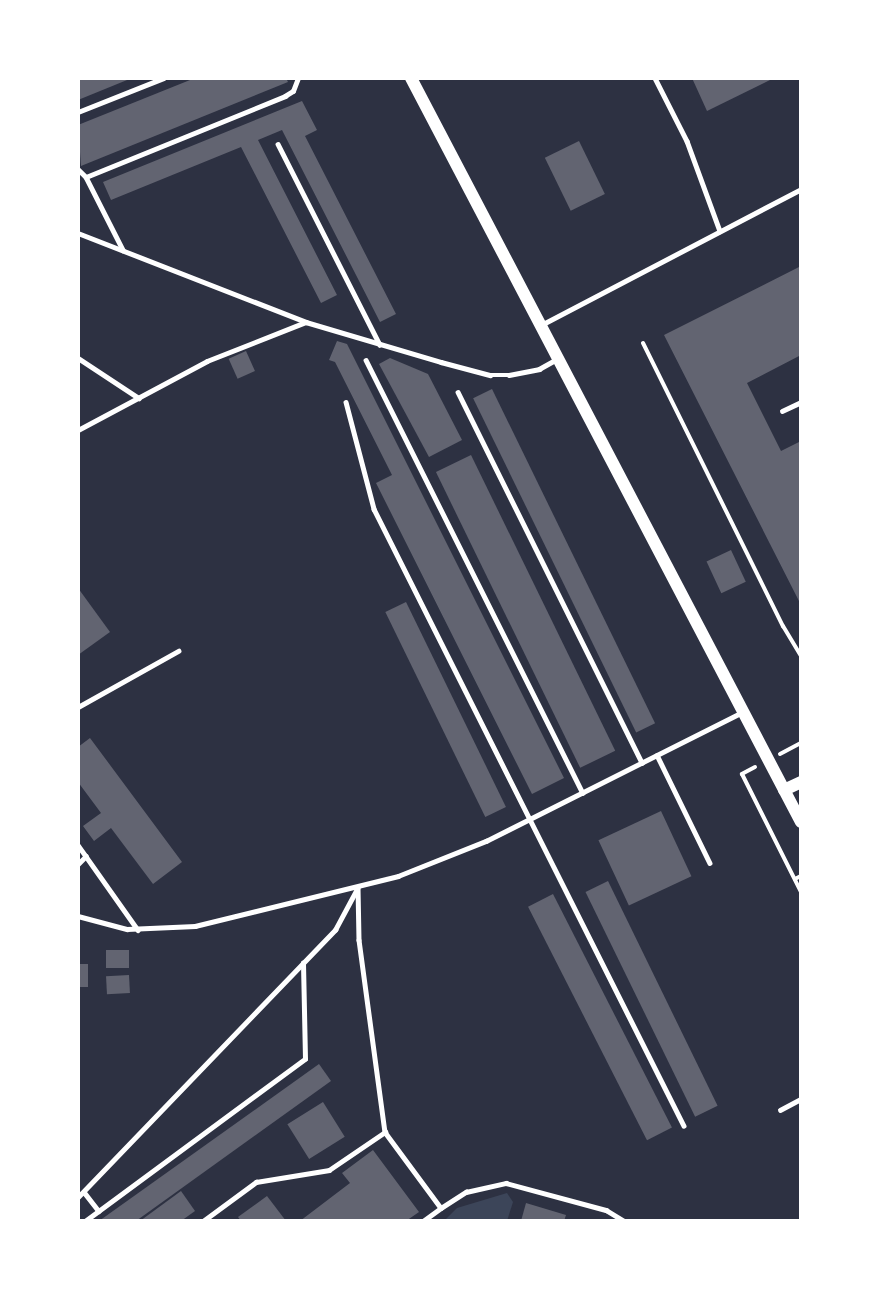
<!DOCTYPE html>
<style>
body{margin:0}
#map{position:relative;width:879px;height:1299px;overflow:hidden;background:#2d3142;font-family:"Alegreya Sans",sans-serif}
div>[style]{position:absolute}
.green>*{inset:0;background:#3c4559}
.building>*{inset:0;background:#626471;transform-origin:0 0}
.path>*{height:4px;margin:-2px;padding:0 2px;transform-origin:2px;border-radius:2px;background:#fff}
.service>*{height:4.5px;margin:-2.25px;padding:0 2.25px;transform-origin:2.25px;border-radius:2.25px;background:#fff}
.secondary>*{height:12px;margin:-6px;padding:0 6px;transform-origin:6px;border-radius:6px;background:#fff}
span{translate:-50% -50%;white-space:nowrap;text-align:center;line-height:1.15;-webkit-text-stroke:4.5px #fff;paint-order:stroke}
.frame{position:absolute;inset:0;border:80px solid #fff;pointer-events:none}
</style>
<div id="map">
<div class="green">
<i style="clip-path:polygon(507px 1193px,513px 1202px,507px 1221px,444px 1221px,457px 1208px)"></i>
</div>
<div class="building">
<i style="clip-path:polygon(78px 78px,132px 78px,78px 100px)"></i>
<i style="clip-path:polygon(195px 78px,286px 78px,288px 82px,81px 166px,78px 125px)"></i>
<i style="clip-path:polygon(692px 78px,774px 78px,707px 111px)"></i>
<i style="clip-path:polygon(302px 101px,317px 130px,305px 136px,396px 314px,380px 322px,282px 130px,258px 140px,337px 295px,321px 303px,241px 147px,111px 200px,103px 182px)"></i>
<i style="left:579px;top:141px;width:59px;height:38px;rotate:64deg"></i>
<i style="clip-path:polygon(801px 266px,801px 355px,747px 383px,781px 451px,801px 441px,801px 605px,664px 335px)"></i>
<i style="clip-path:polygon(337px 341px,347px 344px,564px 778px,532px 794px,376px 483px,392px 475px,335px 362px,329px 360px)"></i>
<i style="left:246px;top:351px;width:22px;height:19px;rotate:66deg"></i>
<i style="clip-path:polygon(390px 358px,428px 374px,462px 440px,429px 457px,379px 364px)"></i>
<i style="left:492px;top:389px;width:372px;height:21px;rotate:64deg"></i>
<i style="left:471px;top:455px;width:329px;height:39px;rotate:64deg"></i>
<i style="left:731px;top:550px;width:35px;height:27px;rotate:65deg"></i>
<i style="clip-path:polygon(78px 588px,110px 632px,78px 655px)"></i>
<i style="left:406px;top:602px;width:228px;height:23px;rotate:64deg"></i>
<i style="clip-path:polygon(90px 738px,182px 862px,153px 884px,111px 828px,94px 841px,83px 826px,101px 813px,78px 782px,78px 747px)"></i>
<i style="left:661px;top:811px;width:72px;height:69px;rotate:65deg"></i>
<i style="left:608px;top:881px;width:250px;height:25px;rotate:64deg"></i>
<i style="left:553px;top:894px;width:262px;height:28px;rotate:63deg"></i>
<i style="left:106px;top:950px;width:23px;height:18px"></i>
<i style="left:78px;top:964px;width:10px;height:23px"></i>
<i style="left:129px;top:975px;width:18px;height:23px;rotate:87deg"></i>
<i style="clip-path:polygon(319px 1064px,331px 1081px,136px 1221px,99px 1221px)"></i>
<i style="left:323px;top:1102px;width:41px;height:42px;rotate:58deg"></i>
<i style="clip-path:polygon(373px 1150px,419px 1212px,406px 1221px,300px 1221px,350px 1183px,342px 1173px)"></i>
<i style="clip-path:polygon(181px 1191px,195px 1211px,181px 1221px,140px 1221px)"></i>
<i style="clip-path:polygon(267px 1196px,286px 1221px,241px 1221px,238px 1217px)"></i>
<i style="clip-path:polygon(526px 1203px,566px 1215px,564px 1221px,521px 1221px)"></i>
</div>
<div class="path">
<i style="left:643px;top:343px;width:316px;rotate:63.7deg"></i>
<i style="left:783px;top:626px;width:35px;rotate:59deg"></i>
<i style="left:780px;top:754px;width:24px;rotate:-28deg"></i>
<i style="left:755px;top:767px;width:15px;rotate:152deg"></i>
<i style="left:742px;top:774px;width:132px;rotate:63.4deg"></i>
<i style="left:795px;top:879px;width:7px;rotate:-27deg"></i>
</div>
<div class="service">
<i style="left:655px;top:78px;width:71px;rotate:63.1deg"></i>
<i style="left:687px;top:141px;width:96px;rotate:69.9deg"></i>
<i style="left:78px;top:112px;width:92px;rotate:-21.6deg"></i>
<i style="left:278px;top:144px;width:225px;rotate:63.1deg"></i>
<i style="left:78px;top:169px;width:11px;rotate:45deg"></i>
<i style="left:86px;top:177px;width:82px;rotate:63.1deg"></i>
<i style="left:86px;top:177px;width:215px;rotate:-22.1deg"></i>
<i style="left:285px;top:96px;width:9px;rotate:-32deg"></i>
<i style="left:293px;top:91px;width:14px;rotate:-69deg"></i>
<i style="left:78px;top:233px;width:245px;rotate:21.3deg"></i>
<i style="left:306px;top:322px;width:141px;rotate:16.5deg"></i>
<i style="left:441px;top:362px;width:51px;rotate:14.9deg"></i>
<i style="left:490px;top:375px;width:19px"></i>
<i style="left:509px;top:375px;width:31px;rotate:-11deg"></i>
<i style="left:539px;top:369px;width:21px;rotate:-29deg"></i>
<i style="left:543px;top:324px;width:291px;rotate:-27.6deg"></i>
<i style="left:78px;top:358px;width:73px;rotate:33.3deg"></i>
<i style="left:366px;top:360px;width:484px;rotate:63.4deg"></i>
<i style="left:458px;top:392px;width:414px;rotate:63.6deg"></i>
<i style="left:346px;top:402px;width:111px;rotate:75.3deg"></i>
<i style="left:374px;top:509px;width:690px;rotate:63.32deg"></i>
<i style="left:782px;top:411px;width:21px;rotate:-25deg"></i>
<i style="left:78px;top:430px;width:146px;rotate:-28.1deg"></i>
<i style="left:207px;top:361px;width:106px;rotate:-21.5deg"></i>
<i style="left:78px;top:707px;width:115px;rotate:-29.2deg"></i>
<i style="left:657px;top:755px;width:120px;rotate:63.9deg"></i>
<i style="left:78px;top:845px;width:104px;rotate:54.8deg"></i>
<i style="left:78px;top:864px;width:11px;rotate:-45deg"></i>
<i style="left:358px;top:887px;width:53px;rotate:88.9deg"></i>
<i style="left:359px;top:940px;width:194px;rotate:82.3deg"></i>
<i style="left:385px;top:1132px;width:94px;rotate:53.6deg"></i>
<i style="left:441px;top:1208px;width:30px;rotate:-33deg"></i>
<i style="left:466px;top:1192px;width:41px;rotate:-12.7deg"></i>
<i style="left:506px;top:1183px;width:104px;rotate:15.1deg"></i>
<i style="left:606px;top:1210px;width:21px;rotate:31deg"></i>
<i style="left:78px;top:916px;width:51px;rotate:14.9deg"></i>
<i style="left:127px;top:929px;width:68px;rotate:-2.5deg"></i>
<i style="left:195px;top:926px;width:209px;rotate:-13.8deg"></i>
<i style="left:398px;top:876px;width:95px;rotate:-21.7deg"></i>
<i style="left:486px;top:841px;width:285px;rotate:-26.7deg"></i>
<i style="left:780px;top:1110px;width:24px;rotate:-28deg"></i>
<i style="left:84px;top:1192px;width:24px;rotate:52deg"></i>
<i style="left:78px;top:1197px;width:371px;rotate:-46.1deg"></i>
<i style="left:335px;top:930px;width:47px;rotate:-61.8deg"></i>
<i style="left:85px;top:1221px;width:273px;rotate:-36.4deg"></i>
<i style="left:305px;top:1059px;width:96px;rotate:-91.2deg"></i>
<i style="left:203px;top:1221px;width:66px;rotate:-36.3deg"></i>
<i style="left:256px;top:1182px;width:74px;rotate:-9.3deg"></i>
<i style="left:329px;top:1170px;width:68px;rotate:-34.2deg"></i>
<i style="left:423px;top:1221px;width:22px;rotate:-36deg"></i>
</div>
<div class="secondary">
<i style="left:411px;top:78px;width:840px;rotate:62.34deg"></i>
<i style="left:784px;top:790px;width:19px;rotate:-25deg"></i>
</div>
<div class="frame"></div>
</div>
